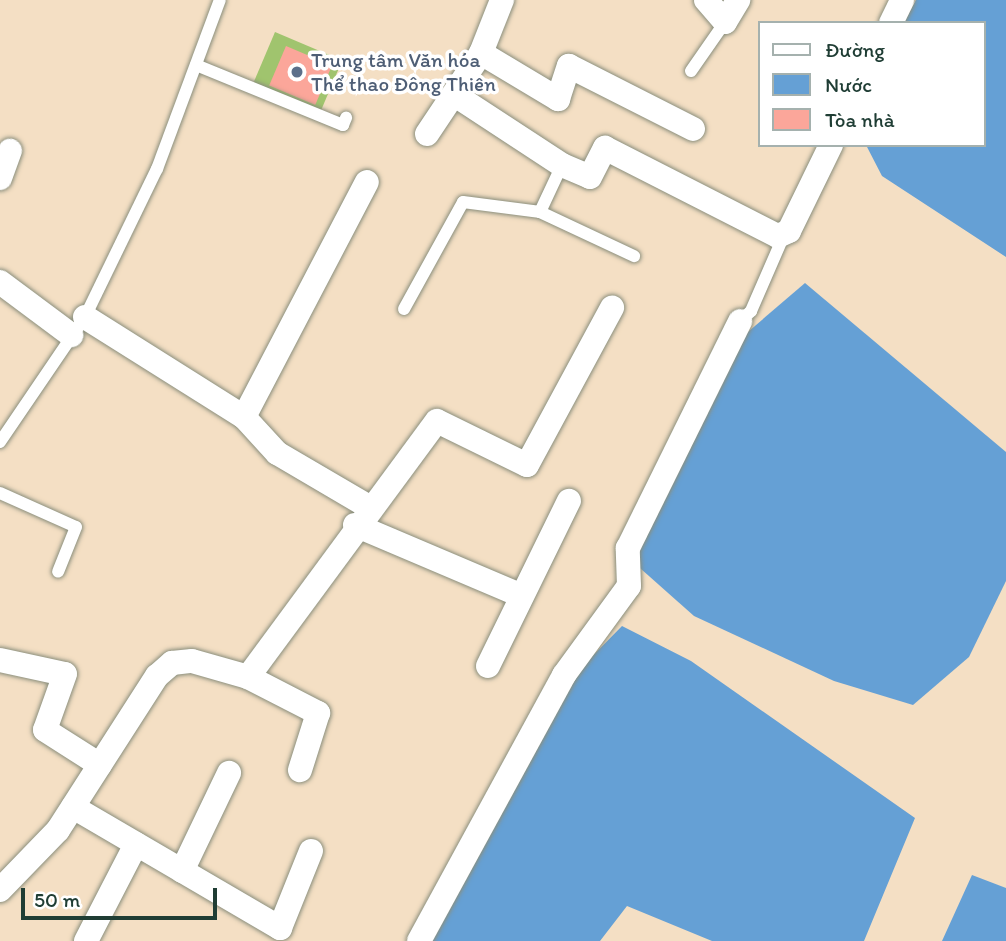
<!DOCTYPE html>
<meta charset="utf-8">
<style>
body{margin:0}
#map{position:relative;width:1006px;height:941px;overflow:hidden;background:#f4dfc4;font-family:Itim,sans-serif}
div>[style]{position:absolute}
.green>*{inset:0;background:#a0c46e;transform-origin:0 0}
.water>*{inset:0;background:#65a0d5}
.building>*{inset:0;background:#fba69a;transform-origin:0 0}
.roads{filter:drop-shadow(0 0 2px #8a8e7c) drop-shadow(0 0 2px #8a8e7c)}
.service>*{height:12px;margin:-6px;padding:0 6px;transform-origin:6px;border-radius:6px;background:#fff}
.minor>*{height:24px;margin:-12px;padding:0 12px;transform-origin:12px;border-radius:12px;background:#fff}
.dots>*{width:19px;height:19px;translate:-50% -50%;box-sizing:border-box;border:4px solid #fff;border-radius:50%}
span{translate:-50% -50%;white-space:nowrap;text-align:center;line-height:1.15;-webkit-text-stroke:7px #fff;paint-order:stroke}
.service-label{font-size:21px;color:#4e5e75}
.left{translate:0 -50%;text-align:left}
.legend{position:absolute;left:758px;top:21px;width:228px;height:126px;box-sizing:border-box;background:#fff;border:2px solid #a5b1ae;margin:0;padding:9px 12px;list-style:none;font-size:21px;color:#1f3d34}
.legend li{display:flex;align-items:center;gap:14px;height:35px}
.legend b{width:35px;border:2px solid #a5b1ae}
.scale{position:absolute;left:21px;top:888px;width:196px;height:32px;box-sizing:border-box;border:4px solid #1f3d34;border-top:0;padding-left:9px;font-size:21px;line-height:24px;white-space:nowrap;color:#1f3d34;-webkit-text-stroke:5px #fff;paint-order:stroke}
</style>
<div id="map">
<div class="green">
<i style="left:275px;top:32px;width:73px;height:57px;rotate:23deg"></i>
</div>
<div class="water">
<i style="clip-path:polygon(916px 0,1006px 0,1006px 257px,882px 176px,866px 145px,983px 145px,983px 23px,904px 23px)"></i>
<i style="clip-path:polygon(805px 283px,1006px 452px,1006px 581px,969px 657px,913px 705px,834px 681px,694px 616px,632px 561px,742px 337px)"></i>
<i style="clip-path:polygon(622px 626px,691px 661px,915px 818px,864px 941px,712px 941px,627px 906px,600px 941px,431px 941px,564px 685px)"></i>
<i style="clip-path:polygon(972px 875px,1006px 888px,1006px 941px,942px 941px)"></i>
</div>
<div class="building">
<i style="left:286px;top:46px;width:50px;height:43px;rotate:23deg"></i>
</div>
<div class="roads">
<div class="service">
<i style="left:196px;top:65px;width:159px;rotate:22.2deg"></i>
<i style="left:343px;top:125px;width:8px;rotate:-67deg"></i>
<i style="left:691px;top:71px;width:60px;rotate:-55.2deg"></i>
<i style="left:562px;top:165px;width:52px;rotate:115.1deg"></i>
<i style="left:540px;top:212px;width:104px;rotate:25.1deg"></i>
<i style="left:404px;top:309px;width:122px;rotate:-61.1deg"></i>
<i style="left:463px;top:202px;width:78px;rotate:7.4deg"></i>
<i style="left:740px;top:321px;width:15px;rotate:-42deg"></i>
<i style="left:751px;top:311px;width:83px;rotate:-66.5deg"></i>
<i style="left:0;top:442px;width:151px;rotate:-55.8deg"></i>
<i style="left:85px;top:317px;width:165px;rotate:-64.1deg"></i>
<i style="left:157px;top:169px;width:180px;rotate:-69.6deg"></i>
<i style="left:0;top:493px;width:83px;rotate:24.1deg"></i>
<i style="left:76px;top:527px;width:48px;rotate:111.8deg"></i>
</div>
<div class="minor">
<i style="left:706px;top:0;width:29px;rotate:49deg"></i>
<i style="left:725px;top:22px;width:26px;rotate:-59deg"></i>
<i style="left:891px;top:23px;width:25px;rotate:-64deg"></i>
<i style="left:481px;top:53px;width:90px;rotate:30.9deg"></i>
<i style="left:558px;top:99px;width:35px;rotate:-72deg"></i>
<i style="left:569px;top:66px;width:139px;rotate:26.9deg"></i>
<i style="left:455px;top:95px;width:128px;rotate:33.2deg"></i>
<i style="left:562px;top:165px;width:30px;rotate:23deg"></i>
<i style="left:590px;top:177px;width:33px;rotate:-63deg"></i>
<i style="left:605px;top:148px;width:194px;rotate:27deg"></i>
<i style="left:778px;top:236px;width:12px;rotate:-24deg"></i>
<i style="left:789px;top:231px;width:96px;rotate:-64deg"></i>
<i style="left:427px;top:134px;width:97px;rotate:-56.3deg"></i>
<i style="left:481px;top:53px;width:57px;rotate:-68.4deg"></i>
<i style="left:0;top:178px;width:29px;rotate:-70deg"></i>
<i style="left:0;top:282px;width:89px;rotate:36.7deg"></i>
<i style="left:85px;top:317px;width:188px;rotate:32.2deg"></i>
<i style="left:244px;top:417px;width:49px;rotate:47.5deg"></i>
<i style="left:277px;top:453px;width:107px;rotate:30.4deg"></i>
<i style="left:244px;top:417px;width:265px;rotate:-62.4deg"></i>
<i style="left:355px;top:525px;width:181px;rotate:23deg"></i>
<i style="left:0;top:660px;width:66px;rotate:12.2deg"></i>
<i style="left:65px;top:674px;width:59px;rotate:109.7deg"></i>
<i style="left:45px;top:730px;width:65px;rotate:32.5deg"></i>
<i style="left:488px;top:666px;width:184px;rotate:-63.9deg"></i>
<i style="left:248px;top:677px;width:79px;rotate:27.2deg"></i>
<i style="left:318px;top:713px;width:60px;rotate:107.5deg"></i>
<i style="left:73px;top:807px;width:240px;rotate:30.3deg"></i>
<i style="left:280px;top:928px;width:83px;rotate:-68.1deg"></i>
<i style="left:182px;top:871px;width:109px;rotate:-64.4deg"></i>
<i style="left:0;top:890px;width:83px;rotate:-46deg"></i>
<i style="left:58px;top:830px;width:183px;rotate:-57.3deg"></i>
<i style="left:157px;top:676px;width:20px;rotate:-41deg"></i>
<i style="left:172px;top:663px;width:20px;rotate:-6deg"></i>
<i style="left:192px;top:661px;width:58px;rotate:15.9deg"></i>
<i style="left:248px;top:677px;width:318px;rotate:-53.6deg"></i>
<i style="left:437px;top:421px;width:100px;rotate:26.1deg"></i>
<i style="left:527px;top:465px;width:179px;rotate:-61.6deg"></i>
<i style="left:86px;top:941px;width:109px;rotate:-62.7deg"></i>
<i style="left:419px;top:941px;width:303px;rotate:-61.4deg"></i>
<i style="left:564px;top:675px;width:110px;rotate:-53.9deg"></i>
<i style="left:629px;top:586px;width:38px;rotate:-92deg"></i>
<i style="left:628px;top:548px;width:253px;rotate:-63.7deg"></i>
</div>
</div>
<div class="dots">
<i style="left:297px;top:72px;background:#5c6f8a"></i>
</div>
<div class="service-label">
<span class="left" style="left:311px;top:72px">Trung tâm Văn hóa<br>Thể thao Đông Thiên</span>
</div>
<ul class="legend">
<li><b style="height:9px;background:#fff"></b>Đường</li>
<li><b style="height:19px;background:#65a0d5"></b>Nước</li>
<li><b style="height:19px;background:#fba69a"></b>Tòa nhà</li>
</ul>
<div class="scale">50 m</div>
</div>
